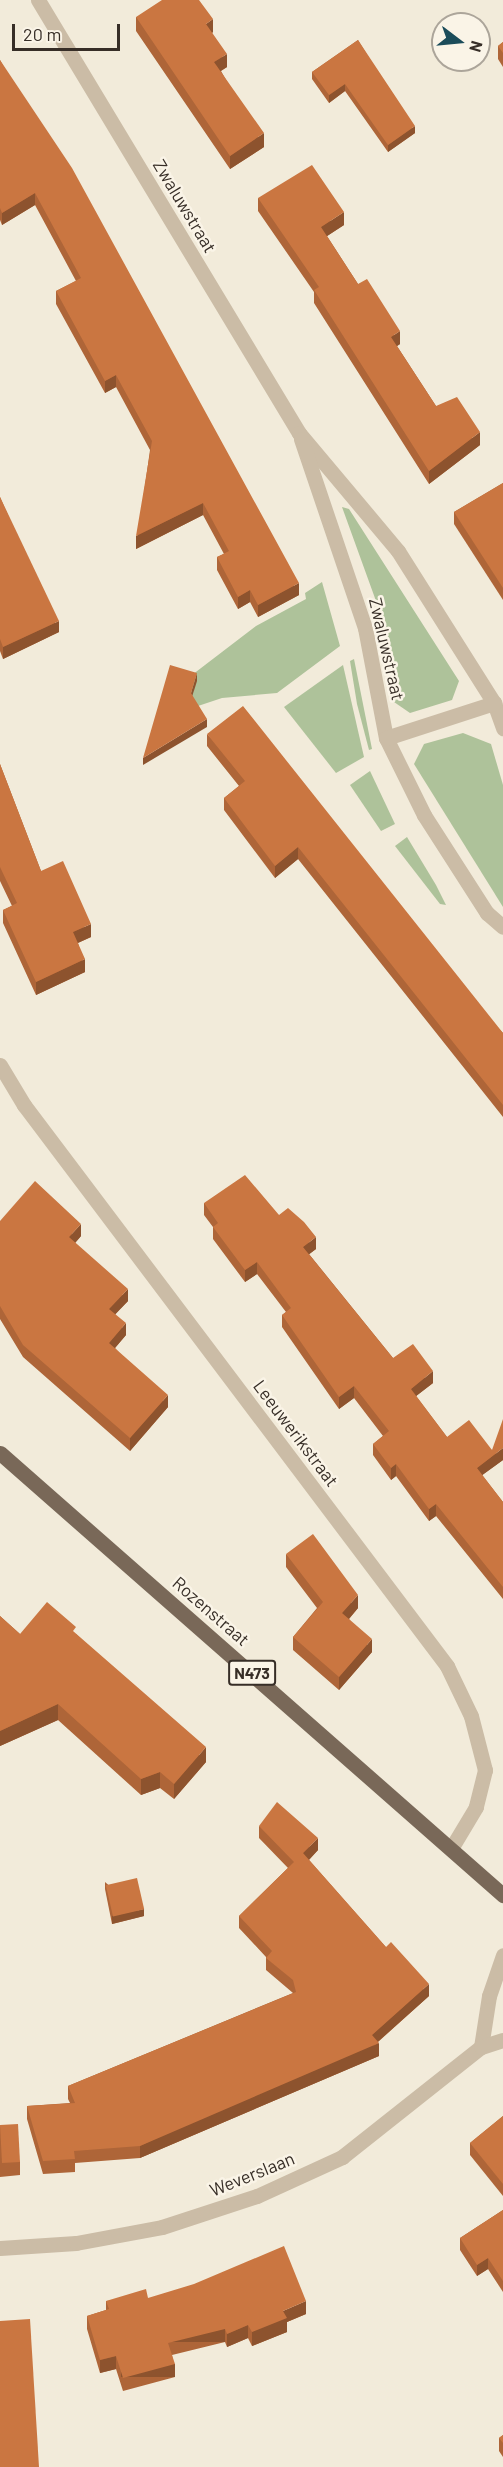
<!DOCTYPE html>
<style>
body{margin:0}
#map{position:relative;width:503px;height:2467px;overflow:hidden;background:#f2ebda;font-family:Barlow,sans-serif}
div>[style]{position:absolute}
.green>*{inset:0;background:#aec29a}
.minor>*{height:15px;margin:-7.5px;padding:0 7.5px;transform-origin:7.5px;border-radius:7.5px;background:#cbbca6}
.major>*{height:15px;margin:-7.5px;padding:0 7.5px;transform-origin:7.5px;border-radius:7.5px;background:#796858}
.wall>*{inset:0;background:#ae6538}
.shaded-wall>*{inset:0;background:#8d532e;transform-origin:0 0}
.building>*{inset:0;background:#ca7641;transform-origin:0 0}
span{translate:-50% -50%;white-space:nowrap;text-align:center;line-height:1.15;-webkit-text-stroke:5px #faf4e7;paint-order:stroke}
.shield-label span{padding:2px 4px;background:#faf4e7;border:2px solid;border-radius:4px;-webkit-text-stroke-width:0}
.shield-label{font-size:16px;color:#372e27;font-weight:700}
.street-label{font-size:18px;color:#372e27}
.north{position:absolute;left:431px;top:12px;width:60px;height:60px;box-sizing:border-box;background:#faf4e7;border:2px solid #aca59a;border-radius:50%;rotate:106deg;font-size:16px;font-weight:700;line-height:24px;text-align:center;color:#372e27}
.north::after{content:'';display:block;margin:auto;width:21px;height:27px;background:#1b4c5a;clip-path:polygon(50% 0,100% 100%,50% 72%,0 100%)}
.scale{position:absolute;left:12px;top:24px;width:108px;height:27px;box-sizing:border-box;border:3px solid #372e27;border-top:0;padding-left:8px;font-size:18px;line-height:21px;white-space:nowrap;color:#372e27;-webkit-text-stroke:4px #faf4e7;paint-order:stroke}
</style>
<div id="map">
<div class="green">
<i style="clip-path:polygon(342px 507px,349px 509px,459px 681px,452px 700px,410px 713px,394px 702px,376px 601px)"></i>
<i style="clip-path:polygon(322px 582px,340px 646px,277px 693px,222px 698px,195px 707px,188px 678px,256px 626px,306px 599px,305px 593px)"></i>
<i style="clip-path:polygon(354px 659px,372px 749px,369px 750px,357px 704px,350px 661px)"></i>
<i style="clip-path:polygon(343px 665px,364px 757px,336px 773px,284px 707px)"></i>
<i style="clip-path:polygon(463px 733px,491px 744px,503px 785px,503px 907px,414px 764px,424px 744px)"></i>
<i style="clip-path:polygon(370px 771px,395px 824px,381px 831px,350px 785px)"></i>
<i style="clip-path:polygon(407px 837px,436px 885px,446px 905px,440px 904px,395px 846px)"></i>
</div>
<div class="minor">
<i style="left:38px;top:0;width:506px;rotate:58.92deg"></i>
<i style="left:299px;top:433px;width:154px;rotate:50deg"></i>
<i style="left:398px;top:551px;width:180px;rotate:57.7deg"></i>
<i style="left:494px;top:703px;width:27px;rotate:70deg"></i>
<i style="left:301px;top:439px;width:200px;rotate:71.3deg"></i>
<i style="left:365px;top:628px;width:112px;rotate:79.2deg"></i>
<i style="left:386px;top:738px;width:86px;rotate:63.7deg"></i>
<i style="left:424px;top:815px;width:117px;rotate:57.3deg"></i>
<i style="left:487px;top:913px;width:21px;rotate:41deg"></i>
<i style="left:386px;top:738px;width:114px;rotate:-18deg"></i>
<i style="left:0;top:1065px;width:47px;rotate:59deg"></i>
<i style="left:24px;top:1105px;width:703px;rotate:52.98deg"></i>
<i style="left:447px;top:1666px;width:55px;rotate:64.4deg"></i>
<i style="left:471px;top:1716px;width:56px;rotate:75.5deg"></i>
<i style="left:485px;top:1770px;width:38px;rotate:104deg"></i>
<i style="left:476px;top:1807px;width:47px;rotate:121deg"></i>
<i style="left:481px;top:2047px;width:52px;rotate:-81.1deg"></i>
<i style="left:489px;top:1996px;width:43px;rotate:-71.1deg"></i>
<i style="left:0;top:2248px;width:76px;rotate:-3.8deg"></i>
<i style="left:76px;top:2243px;width:87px;rotate:-10.5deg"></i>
<i style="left:162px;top:2227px;width:100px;rotate:-18.1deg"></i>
<i style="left:257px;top:2196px;width:94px;rotate:-24.6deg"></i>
<i style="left:342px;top:2157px;width:177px;rotate:-38.4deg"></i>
<i style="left:481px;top:2047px;width:23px;rotate:-18deg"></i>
</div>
<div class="major">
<i style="left:0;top:1453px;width:670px;rotate:41.31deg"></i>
</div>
<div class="wall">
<i style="clip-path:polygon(136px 17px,213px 32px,212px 33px,227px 67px,221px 71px,264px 147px,230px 169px,136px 31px)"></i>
<i style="clip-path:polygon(358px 40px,415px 133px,388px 152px,345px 91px,329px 103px,312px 79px,312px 72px)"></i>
<i style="clip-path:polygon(503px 42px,503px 67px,498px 59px,498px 46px)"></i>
<i style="clip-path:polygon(0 60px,299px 595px,258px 617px,250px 602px,238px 609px,217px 570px,217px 557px,224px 554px,203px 515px,136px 549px,150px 450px,116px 387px,105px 393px,56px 304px,56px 291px,76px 281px,35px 205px,2px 225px,0 220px)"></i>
<i style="clip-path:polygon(258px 198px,344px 225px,327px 236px,358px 284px,400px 344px,397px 346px,436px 406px,480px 445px,429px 484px,314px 303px,314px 292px,258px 211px)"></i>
<i style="clip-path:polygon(503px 483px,503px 600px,454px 524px,454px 512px)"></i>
<i style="clip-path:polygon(0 497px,59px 632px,3px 659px,0 651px)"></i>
<i style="clip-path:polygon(207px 734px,503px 1033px,503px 1117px,298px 859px,275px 878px,224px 810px,224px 798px,239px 786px,207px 746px)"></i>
<i style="clip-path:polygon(0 764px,41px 871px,91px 937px,78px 943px,85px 972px,36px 995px,3px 923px,3px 910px,12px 906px,0 881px)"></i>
<i style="clip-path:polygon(204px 1203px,279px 1215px,316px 1249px,309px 1254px,393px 1358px,433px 1383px,416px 1396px,447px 1437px,492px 1450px,503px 1460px,482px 1475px,503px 1502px,503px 1599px,436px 1516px,429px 1521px,396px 1476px,391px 1480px,373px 1455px,373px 1444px,383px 1436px,354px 1398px,339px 1409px,282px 1327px,282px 1315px,286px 1312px,257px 1274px,245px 1282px,213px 1239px,213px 1227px,204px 1215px)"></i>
<i style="clip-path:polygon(0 1221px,81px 1236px,75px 1243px,128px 1301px,115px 1314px,126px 1335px,115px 1348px,168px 1407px,130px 1451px,23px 1357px,0 1319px)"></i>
<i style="clip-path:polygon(286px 1554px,358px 1608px,349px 1619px,372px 1652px,339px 1690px,293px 1650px,293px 1637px,317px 1608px,286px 1567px)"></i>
<i style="clip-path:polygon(0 1616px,20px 1634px,76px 1634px,206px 1762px,174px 1799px,160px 1788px,141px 1795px,58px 1720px,0 1746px)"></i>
<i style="clip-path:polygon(259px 1826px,318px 1850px,309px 1860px,429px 1996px,378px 2042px,379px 2056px,140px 2158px,75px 2163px,75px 2172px,43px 2174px,27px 2119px,27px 2106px,70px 2103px,68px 2099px,68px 2086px,293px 1993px,266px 1970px,266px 1957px,239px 1928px,239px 1916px,288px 1868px,259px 1838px)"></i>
<i style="clip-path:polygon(105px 1882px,144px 1916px,112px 1924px,105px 1889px)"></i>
<i style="clip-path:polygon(503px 2116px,503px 2196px,470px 2155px,470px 2143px)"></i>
<i style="clip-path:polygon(0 2125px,20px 2162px,20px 2175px,0 2177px)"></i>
<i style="clip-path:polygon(503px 2210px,503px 2292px,488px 2269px,477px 2276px,460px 2250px,460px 2238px)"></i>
<i style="clip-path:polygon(148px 2298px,306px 2314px,287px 2322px,287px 2332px,252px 2346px,248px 2338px,227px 2347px,225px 2342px,172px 2355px,175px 2377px,123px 2391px,116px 2369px,100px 2373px,87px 2329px,87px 2316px,106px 2310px,106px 2301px)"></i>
<i style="clip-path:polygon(503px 2435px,503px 2457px,499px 2451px,499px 2438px)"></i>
</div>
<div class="shaded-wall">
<i style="clip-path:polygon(213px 19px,213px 32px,206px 37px,206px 24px)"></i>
<i style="clip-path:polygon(227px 54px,227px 67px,214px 75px,214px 62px)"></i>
<i style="clip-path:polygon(345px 84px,345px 91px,329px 103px,329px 95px)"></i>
<i style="clip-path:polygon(415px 126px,415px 133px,388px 152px,388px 145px)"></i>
<i style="clip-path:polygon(264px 133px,264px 147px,230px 169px,230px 156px)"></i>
<i style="clip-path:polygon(35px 193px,35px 205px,2px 225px,2px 213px)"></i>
<i style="clip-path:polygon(344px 212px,344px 225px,321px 240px,321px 227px)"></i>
<i style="clip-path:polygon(400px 331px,400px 344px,391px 350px,391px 337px)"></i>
<i style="clip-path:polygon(116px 375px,116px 387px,105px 393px,105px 381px)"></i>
<i style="clip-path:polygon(480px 432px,480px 445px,429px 484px,429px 471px)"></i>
<i style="clip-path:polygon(203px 503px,203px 515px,136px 549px,136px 536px)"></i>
<i style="clip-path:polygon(299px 583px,299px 595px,258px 617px,258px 605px)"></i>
<i style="clip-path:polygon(250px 590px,250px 602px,238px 609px,238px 597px)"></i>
<i style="clip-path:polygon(59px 621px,59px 632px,3px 659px,3px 647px)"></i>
<i style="clip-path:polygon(197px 673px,197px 681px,191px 700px,191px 693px)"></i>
<i style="clip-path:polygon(207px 719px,207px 727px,143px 765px,143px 758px)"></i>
<i style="clip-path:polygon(298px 847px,298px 859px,275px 878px,275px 866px)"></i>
<i style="clip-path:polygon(91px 924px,91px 937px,73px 945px,73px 932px)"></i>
<i style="clip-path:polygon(85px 959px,85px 972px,36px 995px,36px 982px)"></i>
<i style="clip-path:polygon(81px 1224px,81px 1236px,69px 1250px,69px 1237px)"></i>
<i style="clip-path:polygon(316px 1237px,316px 1249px,303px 1259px,303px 1247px)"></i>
<i style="clip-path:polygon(257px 1262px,257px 1274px,245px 1282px,245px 1270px)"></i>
<i style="clip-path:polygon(128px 1289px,128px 1301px,109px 1321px,109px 1309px)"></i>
<i style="clip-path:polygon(126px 1323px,126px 1335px,109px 1355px,109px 1343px)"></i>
<i style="clip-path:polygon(433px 1371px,433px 1383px,411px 1400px,411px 1389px)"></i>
<i style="clip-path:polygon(354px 1386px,354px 1398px,339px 1409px,339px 1397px)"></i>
<i style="clip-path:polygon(168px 1395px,168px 1407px,130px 1451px,130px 1438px)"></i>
<i style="clip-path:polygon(503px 1448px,503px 1460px,477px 1479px,477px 1468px)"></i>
<i style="clip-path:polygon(396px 1464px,396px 1476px,391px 1480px,391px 1468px)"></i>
<i style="clip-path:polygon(436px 1504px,436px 1516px,429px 1521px,429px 1509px)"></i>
<i style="clip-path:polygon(358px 1595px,358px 1608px,342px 1627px,342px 1613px)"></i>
<i style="clip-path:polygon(372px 1639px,372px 1652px,339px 1690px,339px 1677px)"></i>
<i style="clip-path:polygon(58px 1704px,58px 1720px,0 1746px,0 1731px)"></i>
<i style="clip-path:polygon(206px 1747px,206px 1762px,174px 1799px,174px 1784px)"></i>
<i style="clip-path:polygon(160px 1772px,160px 1788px,141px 1795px,141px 1779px)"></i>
<i style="clip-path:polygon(318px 1838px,318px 1850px,303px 1866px,303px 1853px)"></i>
<i style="clip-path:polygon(144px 1909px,144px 1916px,112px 1924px,112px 1916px)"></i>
<i style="clip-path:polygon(429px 1984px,429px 1996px,373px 2046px,379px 2043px,379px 2056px,140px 2158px,140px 2146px,372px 2035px)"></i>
<i style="clip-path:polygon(488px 2258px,488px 2269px,477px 2276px,477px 2265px)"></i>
<i style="clip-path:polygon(306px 2301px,306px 2314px,287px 2322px,287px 2332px,252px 2346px,252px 2332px,283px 2311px)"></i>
<i style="clip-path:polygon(248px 2325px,248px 2338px,227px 2347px,227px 2334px)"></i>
<i style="left:225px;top:2329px;width:13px;height:59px;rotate:90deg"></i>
<i style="clip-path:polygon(116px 2356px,116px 2369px,100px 2373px,100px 2360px)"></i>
<i style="left:175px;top:2364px;width:13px;height:54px;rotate:90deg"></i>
</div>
<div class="building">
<i style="clip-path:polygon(162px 0,199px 0,213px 19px,206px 24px,227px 54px,214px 62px,264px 133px,230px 156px,136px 17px)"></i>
<i style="clip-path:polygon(358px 40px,415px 126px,388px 145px,345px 84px,329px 95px,312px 72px)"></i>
<i style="clip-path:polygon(503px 42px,503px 53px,498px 46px)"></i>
<i style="clip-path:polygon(0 60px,72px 168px,299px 583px,258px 605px,250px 590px,238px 597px,217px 557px,229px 551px,203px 503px,136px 536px,152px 441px,116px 375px,105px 381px,56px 291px,81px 278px,35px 193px,2px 213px,0 208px)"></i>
<i style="clip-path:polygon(312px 165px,344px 212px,321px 227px,358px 284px,367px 279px,400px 331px,391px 337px,436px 406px,457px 397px,480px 432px,429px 471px,314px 290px,319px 287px,258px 198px)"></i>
<i style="clip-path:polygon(503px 483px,503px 588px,454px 512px)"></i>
<i style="clip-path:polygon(0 497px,59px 621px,3px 647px,0 639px)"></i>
<i style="clip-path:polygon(170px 665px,197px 673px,191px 693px,207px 719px,143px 758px)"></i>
<i style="clip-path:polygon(243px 706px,503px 1033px,503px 1105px,298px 847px,275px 866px,224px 798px,245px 781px,207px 734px)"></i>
<i style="clip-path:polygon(0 764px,41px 871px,63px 861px,91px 924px,73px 932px,85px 959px,36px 982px,3px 910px,17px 903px,0 867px)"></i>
<i style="clip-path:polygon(245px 1175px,279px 1215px,288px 1208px,304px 1222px,316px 1237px,303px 1247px,393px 1358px,413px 1344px,433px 1371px,411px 1389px,447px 1437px,469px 1420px,492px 1450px,503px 1419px,503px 1448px,477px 1468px,503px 1502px,503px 1587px,436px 1504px,429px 1509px,396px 1464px,391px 1468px,373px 1444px,389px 1431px,354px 1386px,339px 1397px,282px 1315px,291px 1308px,257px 1262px,245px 1270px,213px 1227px,218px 1223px,204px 1203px)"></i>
<i style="clip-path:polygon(35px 1181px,81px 1224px,69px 1237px,128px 1289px,109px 1309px,126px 1323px,109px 1343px,168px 1395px,130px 1438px,23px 1345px,0 1306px,0 1221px)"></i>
<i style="clip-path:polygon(313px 1534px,358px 1595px,342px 1613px,372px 1639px,339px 1677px,293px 1637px,323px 1602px,286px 1554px)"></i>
<i style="clip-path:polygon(47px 1602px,76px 1627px,73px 1631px,206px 1747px,174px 1784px,160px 1772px,141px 1779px,58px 1704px,0 1731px,0 1616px,20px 1634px)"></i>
<i style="clip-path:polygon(277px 1802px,318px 1838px,303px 1853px,386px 1947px,391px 1942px,429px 1984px,372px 2035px,379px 2043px,140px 2146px,74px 2151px,75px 2159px,43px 2161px,27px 2106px,75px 2103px,68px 2086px,296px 1992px,293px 1980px,266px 1958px,272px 1951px,239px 1916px,294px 1862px,259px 1826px)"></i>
<i style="left:137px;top:1878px;width:32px;height:32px;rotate:77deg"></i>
<i style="clip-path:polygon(503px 2116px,503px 2184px,470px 2143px)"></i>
<i style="left:18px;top:2124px;width:38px;height:18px;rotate:87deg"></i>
<i style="clip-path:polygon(503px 2210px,503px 2281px,488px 2258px,477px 2265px,460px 2238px)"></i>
<i style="clip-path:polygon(284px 2246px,306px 2301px,283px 2311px,287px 2318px,252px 2332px,248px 2325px,227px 2334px,225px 2329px,168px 2343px,175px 2364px,123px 2378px,116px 2356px,100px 2360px,87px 2316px,109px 2309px,106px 2301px,146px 2289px,148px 2298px,194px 2284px)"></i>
<i style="clip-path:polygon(30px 2319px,39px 2467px,0 2467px,0 2321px)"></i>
<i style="clip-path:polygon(503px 2435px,503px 2443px,499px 2438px)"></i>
</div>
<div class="shield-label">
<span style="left:252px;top:1673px">N473</span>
</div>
<div class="street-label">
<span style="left:185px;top:206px;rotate:59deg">Zwaluwstraat</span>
<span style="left:387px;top:649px;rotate:77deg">Zwaluwstraat</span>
<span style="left:296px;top:1433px;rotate:53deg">Leeuwerikstraat</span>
<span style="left:211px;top:1611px;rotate:41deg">Rozenstraat</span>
<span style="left:252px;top:2174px;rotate:-22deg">Weverslaan</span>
</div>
<div class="north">N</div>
<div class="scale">20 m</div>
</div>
